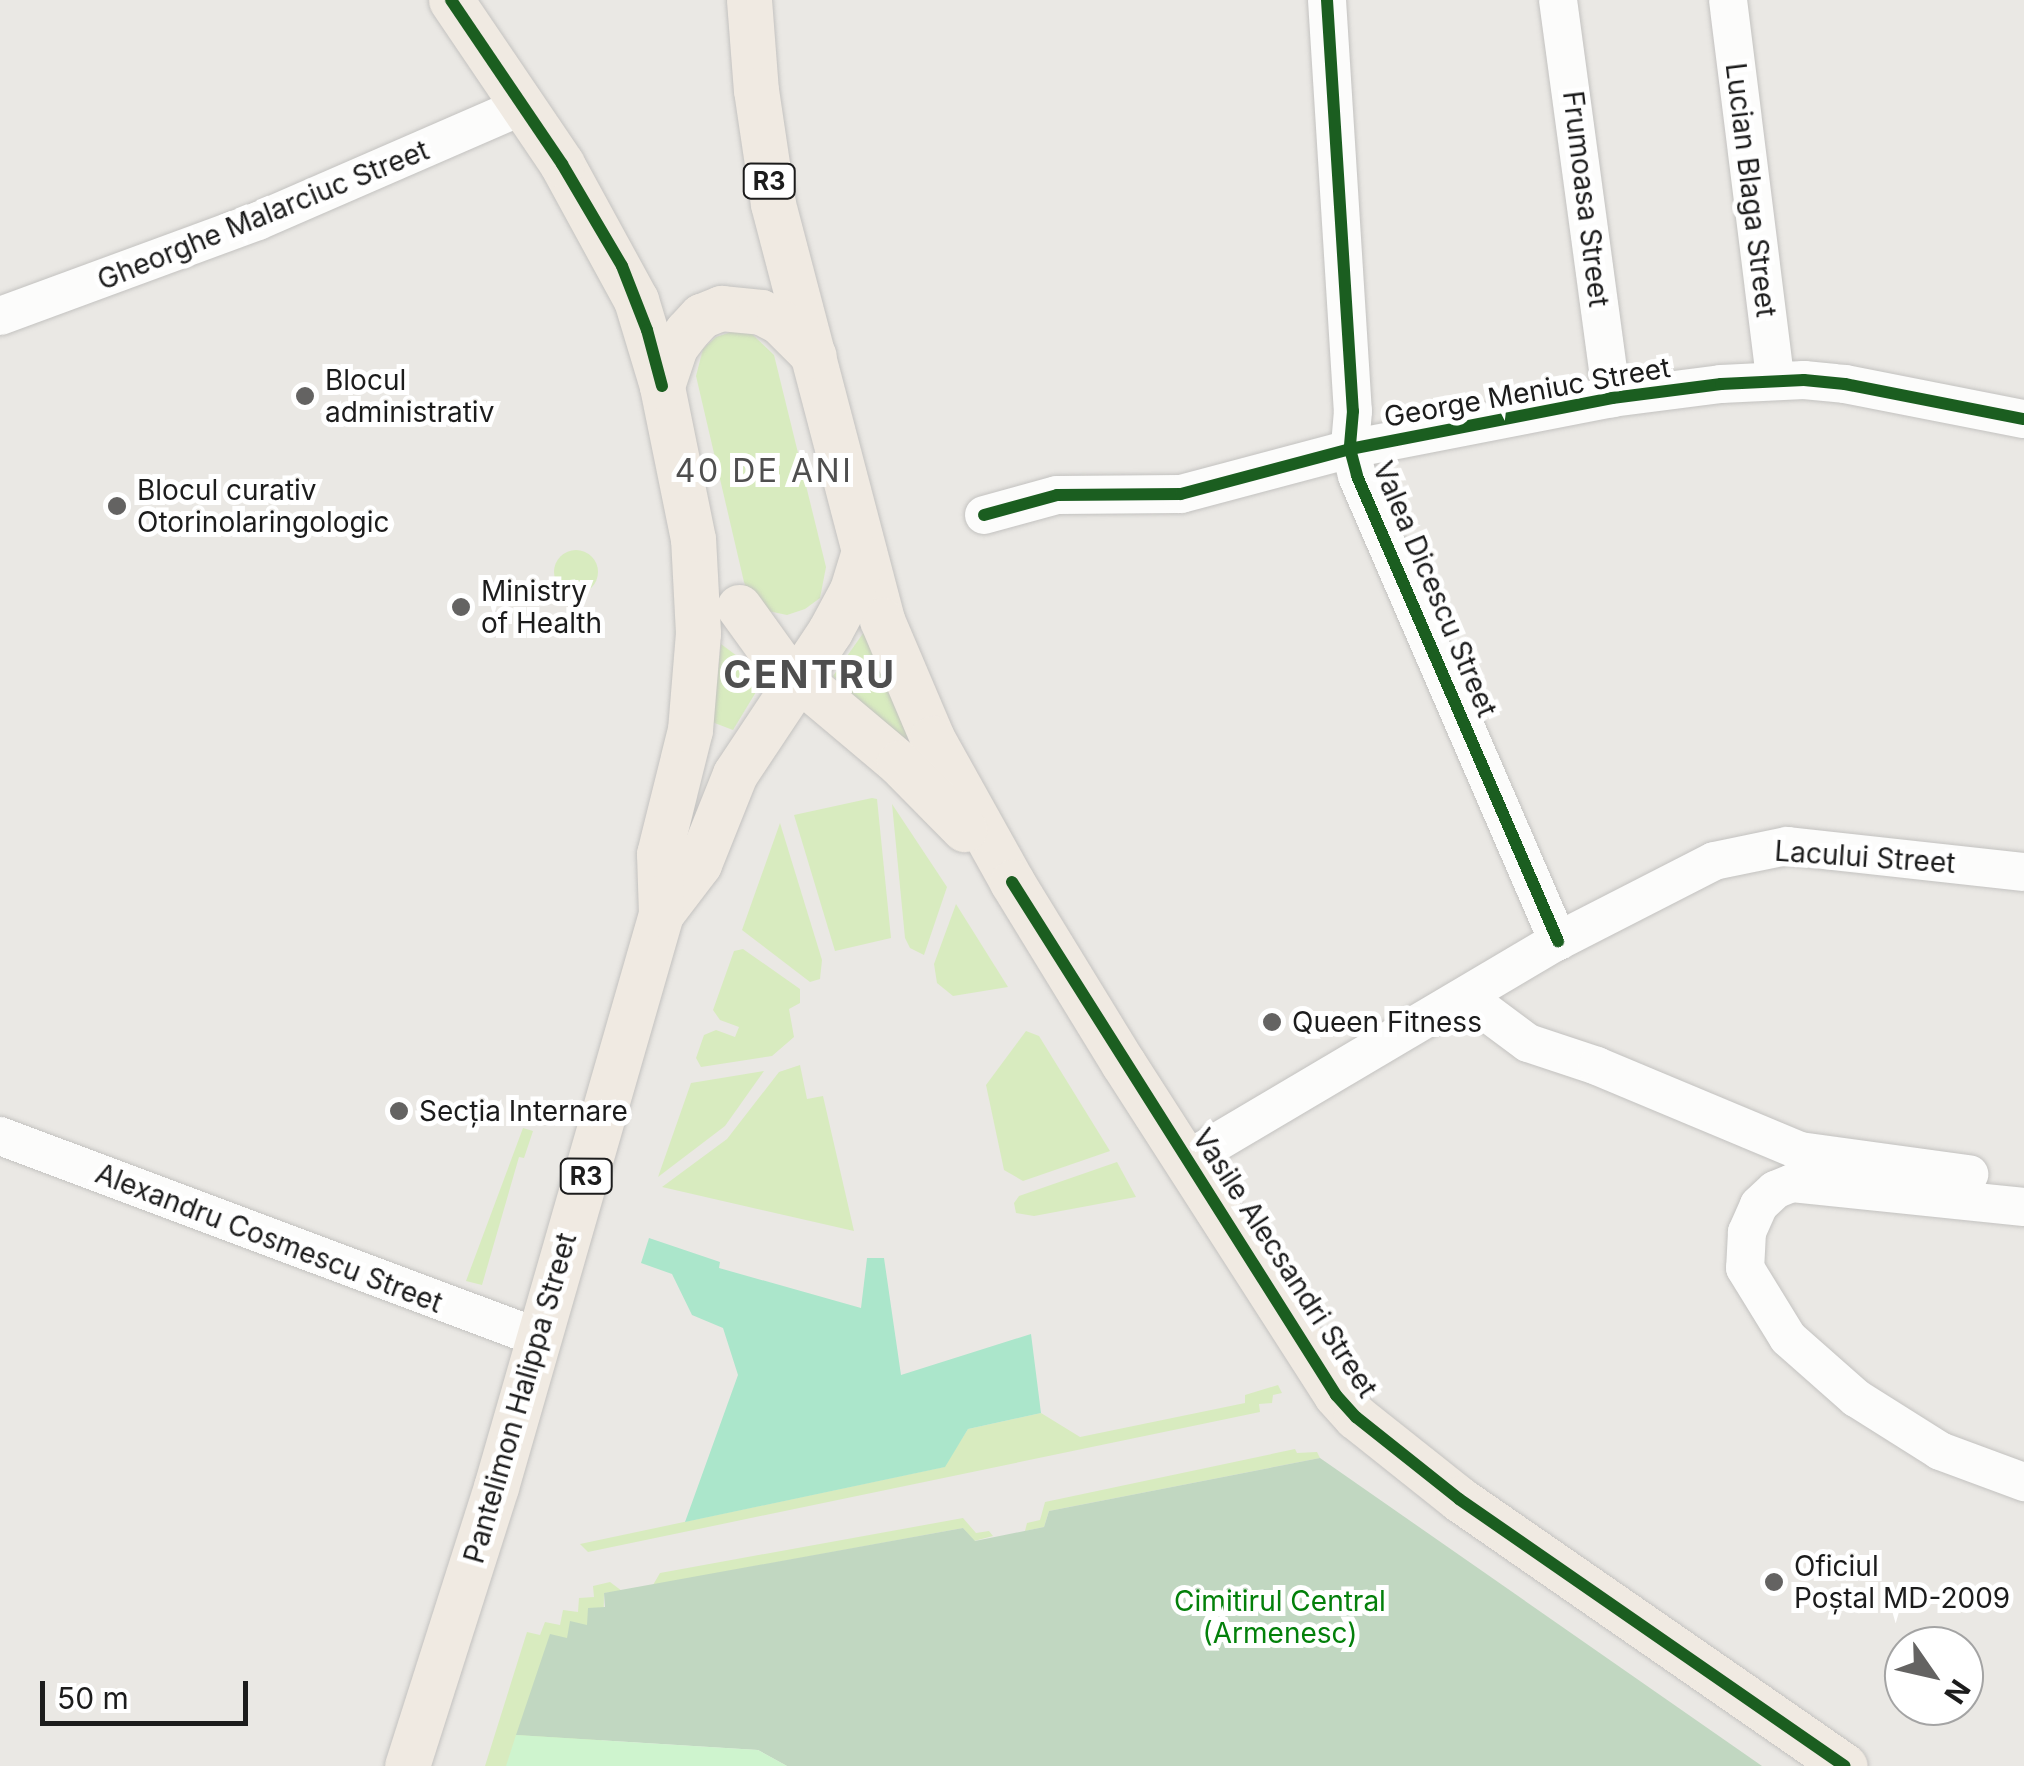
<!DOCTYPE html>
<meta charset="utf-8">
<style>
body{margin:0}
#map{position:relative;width:2024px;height:1766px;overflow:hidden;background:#eae8e4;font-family:Inter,sans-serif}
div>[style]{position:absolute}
.grass>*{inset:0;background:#d8ebbf}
.round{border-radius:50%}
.cemetery>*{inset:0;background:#c1d7c1}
.park>*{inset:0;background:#cef4ce}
.pitch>*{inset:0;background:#abe6cb}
.roads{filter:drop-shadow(0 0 2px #c3c2c0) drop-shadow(0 0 2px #c3c2c0)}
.minor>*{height:38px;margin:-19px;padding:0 19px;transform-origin:19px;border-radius:19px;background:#fcfcfb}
.major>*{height:45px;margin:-22.5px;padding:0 22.5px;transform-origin:22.5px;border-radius:22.5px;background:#f0eae2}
.cycleway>*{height:12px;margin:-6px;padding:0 6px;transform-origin:6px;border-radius:6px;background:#1b5e20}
.dots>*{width:28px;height:28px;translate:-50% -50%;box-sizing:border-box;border:5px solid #fff;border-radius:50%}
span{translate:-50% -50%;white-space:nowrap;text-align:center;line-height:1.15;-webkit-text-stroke:10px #fff;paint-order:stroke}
.shield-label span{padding:2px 8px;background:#fff;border:2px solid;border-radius:8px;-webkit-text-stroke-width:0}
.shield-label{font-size:25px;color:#1c1c1c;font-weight:700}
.street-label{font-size:28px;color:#1c1c1c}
.poi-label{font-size:28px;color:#1c1c1c}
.left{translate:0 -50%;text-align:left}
.park-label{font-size:28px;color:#03800a}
.quarter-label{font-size:32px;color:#4f4f4f;letter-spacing:2.5px}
.district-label{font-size:38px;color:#4f4f4f;font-weight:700;letter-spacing:2.5px}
.north{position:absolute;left:1884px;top:1626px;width:100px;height:100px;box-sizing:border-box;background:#fff;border:2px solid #a4a4a4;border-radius:50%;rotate:124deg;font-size:28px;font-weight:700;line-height:40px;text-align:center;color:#1c1c1c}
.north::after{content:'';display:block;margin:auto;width:35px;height:45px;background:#646362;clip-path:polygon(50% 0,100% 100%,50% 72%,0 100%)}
.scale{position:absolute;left:40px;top:1681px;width:208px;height:45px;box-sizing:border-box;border:5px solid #1c1c1c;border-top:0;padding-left:12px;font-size:30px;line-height:35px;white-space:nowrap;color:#1c1c1c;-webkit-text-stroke:8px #fff;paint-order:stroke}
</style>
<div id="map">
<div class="grass">
<i style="clip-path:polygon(734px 331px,752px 334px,774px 355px,826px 567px,820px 598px,805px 609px,787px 615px,768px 611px,748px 593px,744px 582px,696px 376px,703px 349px,716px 337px)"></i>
<i class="round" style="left:554px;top:550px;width:44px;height:44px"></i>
<i style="clip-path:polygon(864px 632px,908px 737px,900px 743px,833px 676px)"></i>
<i style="clip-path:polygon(721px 644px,765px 677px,733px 730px,712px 722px)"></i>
<i style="clip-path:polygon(872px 798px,877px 799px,891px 938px,835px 951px,794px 815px)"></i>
<i style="clip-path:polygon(892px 804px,947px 887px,924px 955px,910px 948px,905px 938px)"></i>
<i style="clip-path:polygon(780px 823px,822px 960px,820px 979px,810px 982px,742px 930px)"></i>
<i style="clip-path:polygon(956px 904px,1008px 987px,953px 996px,937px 983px,934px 964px)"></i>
<i style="clip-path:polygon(743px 949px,800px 989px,800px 1003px,789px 1009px,794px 1037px,772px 1056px,701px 1067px,696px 1058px,704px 1035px,716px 1030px,735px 1037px,739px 1027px,720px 1020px,713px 1010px,734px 951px)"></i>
<i style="clip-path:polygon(1026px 1031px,1039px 1036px,1110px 1151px,1023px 1181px,1004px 1170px,986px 1085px)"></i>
<i style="clip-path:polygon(800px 1065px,807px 1099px,823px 1096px,854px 1231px,662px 1187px,727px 1139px,779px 1072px)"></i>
<i style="clip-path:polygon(764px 1071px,725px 1126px,658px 1177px,691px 1083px)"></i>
<i style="clip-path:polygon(523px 1128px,533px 1131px,524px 1158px,519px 1157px,482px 1285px,466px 1281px)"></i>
<i style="clip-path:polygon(1117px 1162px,1136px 1197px,1034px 1216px,1016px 1213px,1014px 1203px,1019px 1196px)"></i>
<i style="clip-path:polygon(1278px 1385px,1282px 1393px,1273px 1395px,1272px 1403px,1259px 1404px,1260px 1412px,588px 1552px,580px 1544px,944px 1467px,968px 1429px,1041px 1413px,1080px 1437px,1245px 1403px,1245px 1395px)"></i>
<i style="clip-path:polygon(1295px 1449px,1297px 1453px,1317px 1452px,1320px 1458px,1049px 1511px,1044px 1527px,1025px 1531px,1027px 1523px,1040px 1520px,1045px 1502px)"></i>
<i style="clip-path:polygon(963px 1518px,976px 1533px,989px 1531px,993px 1536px,974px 1541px,963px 1528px,653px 1585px,660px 1573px)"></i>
<i style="clip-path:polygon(610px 1582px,622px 1591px,604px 1593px,601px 1766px,485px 1766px,527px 1632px,540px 1635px,545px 1622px,560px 1625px,563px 1610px,578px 1612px,579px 1598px,594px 1597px,593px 1586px)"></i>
</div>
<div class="cemetery">
<i style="clip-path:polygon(1320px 1458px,1762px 1766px,787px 1766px,758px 1750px,516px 1735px,550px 1634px,567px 1638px,570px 1621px,587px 1625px,588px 1608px,605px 1607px,604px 1593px,963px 1528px,975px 1541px,1044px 1527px,1049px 1511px)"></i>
</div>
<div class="park">
<i style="clip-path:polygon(516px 1735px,758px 1750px,787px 1766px,506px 1766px)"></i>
</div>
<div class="pitch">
<i style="clip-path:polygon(649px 1238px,720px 1262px,719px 1268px,861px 1308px,867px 1258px,884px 1258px,901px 1375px,1031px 1334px,1041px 1413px,968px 1429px,945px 1467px,685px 1522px,738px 1375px,723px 1328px,692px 1315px,672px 1274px,641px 1263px)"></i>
</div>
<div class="roads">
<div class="minor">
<i style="left:1327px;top:0;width:412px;rotate:86.4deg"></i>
<i style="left:1353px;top:411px;width:38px;rotate:95deg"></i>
<i style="left:1350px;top:449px;width:28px;rotate:75deg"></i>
<i style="left:1357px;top:476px;width:507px;rotate:66.62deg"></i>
<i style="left:1558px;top:0;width:402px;rotate:82.3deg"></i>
<i style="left:1728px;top:0;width:383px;rotate:82.9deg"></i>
<i style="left:0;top:316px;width:275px;rotate:-20.2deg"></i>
<i style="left:258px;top:221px;width:289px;rotate:-23.5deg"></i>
<i style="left:984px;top:515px;width:76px;rotate:-15.3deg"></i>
<i style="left:1057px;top:495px;width:124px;rotate:-0.5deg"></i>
<i style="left:1181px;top:494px;width:175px;rotate:-14.9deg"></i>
<i style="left:1350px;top:449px;width:267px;rotate:-11deg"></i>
<i style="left:1612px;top:398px;width:110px;rotate:-7.3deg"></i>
<i style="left:1721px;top:384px;width:83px;rotate:-2.8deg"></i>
<i style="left:1804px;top:380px;width:41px;rotate:5.6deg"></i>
<i style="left:1845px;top:384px;width:182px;rotate:11.1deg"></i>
<i style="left:1466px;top:997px;width:77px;rotate:36.6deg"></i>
<i style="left:1528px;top:1043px;width:73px;rotate:18.4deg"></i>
<i style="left:1597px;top:1066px;width:220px;rotate:22.7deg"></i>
<i style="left:1800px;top:1151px;width:171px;rotate:7.8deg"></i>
<i style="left:0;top:1136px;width:576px;rotate:20.54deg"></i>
<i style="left:1187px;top:1160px;width:431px;rotate:-30.6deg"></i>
<i style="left:1558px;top:941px;width:175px;rotate:-27.1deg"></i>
<i style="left:1714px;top:861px;width:75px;rotate:-11.6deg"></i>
<i style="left:1787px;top:846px;width:238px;rotate:6.3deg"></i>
<i style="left:2024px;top:1207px;width:233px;rotate:-174.1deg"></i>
<i style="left:1792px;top:1183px;width:18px;rotate:158deg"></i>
<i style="left:1775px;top:1190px;width:22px;rotate:137deg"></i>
<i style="left:1759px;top:1205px;width:30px;rotate:114deg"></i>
<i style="left:1747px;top:1232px;width:36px;rotate:93deg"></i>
<i style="left:1745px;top:1268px;width:82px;rotate:58.4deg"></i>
<i style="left:1788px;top:1338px;width:91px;rotate:41.4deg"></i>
<i style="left:1856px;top:1398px;width:99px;rotate:32.2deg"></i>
<i style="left:1940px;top:1451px;width:90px;rotate:20.3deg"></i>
</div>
<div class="major">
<i style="left:749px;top:0;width:90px;rotate:85.6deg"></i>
<i style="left:756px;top:90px;width:115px;rotate:81.5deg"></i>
<i style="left:773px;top:204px;width:430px;rotate:75.3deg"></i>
<i style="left:882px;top:620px;width:128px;rotate:67deg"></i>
<i style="left:932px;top:738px;width:165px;rotate:60.9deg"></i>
<i style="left:1012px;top:882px;width:212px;rotate:58.5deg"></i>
<i style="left:1123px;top:1063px;width:394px;rotate:57.3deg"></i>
<i style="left:1336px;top:1395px;width:30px;rotate:48deg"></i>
<i style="left:1356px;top:1417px;width:132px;rotate:38.5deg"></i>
<i style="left:1459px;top:1499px;width:469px;rotate:34.7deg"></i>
<i style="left:662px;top:386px;width:41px;rotate:-71.6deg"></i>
<i style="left:675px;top:347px;width:20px;rotate:-53deg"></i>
<i style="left:687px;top:331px;width:21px;rotate:-47deg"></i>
<i style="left:701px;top:316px;width:22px;rotate:-22deg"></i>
<i style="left:721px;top:308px;width:40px;rotate:5.7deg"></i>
<i style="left:761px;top:312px;width:20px;rotate:27deg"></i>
<i style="left:779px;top:321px;width:49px;rotate:45deg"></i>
<i style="left:739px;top:607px;width:67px;rotate:54.2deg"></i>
<i style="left:778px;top:661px;width:158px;rotate:40.1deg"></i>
<i style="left:899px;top:763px;width:93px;rotate:45.4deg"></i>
<i style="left:661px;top:914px;width:63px;rotate:-52.8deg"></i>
<i style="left:699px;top:864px;width:97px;rotate:-68.2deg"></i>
<i style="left:735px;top:774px;width:172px;rotate:-56.4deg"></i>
<i style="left:830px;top:631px;width:47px;rotate:-61.8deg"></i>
<i style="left:852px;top:590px;width:34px;rotate:-73deg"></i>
<i style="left:407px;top:1766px;width:293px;rotate:-72.3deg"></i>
<i style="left:496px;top:1487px;width:596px;rotate:-73.94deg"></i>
<i style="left:661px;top:914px;width:60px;rotate:-91.9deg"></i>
<i style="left:659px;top:854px;width:128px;rotate:-76deg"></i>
<i style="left:690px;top:730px;width:97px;rotate:-85.3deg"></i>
<i style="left:698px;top:633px;width:94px;rotate:-93deg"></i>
<i style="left:693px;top:539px;width:156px;rotate:-101.5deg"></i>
<i style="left:662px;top:386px;width:90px;rotate:-106.8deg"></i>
<i style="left:636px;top:300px;width:155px;rotate:-118.6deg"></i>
<i style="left:562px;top:164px;width:198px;rotate:-124.1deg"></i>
</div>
</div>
<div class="cycleway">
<i style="left:451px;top:0;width:198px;rotate:55.9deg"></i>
<i style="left:562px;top:164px;width:118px;rotate:59.5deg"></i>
<i style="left:622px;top:266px;width:69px;rotate:68.7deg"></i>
<i style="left:647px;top:330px;width:58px;rotate:75deg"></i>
<i style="left:1327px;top:0;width:412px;rotate:86.4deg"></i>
<i style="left:1353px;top:411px;width:38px;rotate:95deg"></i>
<i style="left:1350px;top:449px;width:28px;rotate:75deg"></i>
<i style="left:1357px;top:476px;width:507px;rotate:66.62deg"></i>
<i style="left:984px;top:515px;width:76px;rotate:-15.3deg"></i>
<i style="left:1057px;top:495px;width:124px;rotate:-0.5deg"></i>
<i style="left:1181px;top:494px;width:175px;rotate:-14.9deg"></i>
<i style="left:1350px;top:449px;width:267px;rotate:-11deg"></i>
<i style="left:1612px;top:398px;width:110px;rotate:-7.3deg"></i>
<i style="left:1721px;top:384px;width:83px;rotate:-2.8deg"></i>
<i style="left:1804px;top:380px;width:41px;rotate:5.6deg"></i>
<i style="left:1845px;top:384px;width:182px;rotate:11.1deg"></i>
<i style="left:1012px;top:882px;width:607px;rotate:57.72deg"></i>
<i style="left:1336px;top:1395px;width:30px;rotate:48deg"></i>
<i style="left:1356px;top:1417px;width:132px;rotate:38.5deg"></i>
<i style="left:1459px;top:1499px;width:469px;rotate:34.7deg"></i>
</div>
<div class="dots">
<i style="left:305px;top:396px;background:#646362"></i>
<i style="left:117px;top:506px;background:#646362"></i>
<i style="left:461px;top:607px;background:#646362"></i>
<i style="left:1272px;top:1022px;background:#646362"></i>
<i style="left:399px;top:1111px;background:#646362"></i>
<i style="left:1774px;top:1582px;background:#646362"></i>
</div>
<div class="shield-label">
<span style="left:769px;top:181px">R3</span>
<span style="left:586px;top:1176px">R3</span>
</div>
<div class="street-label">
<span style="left:1751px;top:190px;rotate:83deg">Lucian Blaga Street</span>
<span style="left:1586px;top:199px;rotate:83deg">Frumoasa Street</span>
<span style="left:263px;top:215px;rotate:-22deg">Gheorghe Malarciuc Street</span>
<span style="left:1527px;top:392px;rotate:-10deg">George Meniuc Street</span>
<span style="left:1435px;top:589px;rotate:67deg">Valea Dicescu Street</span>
<span style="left:1865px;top:857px;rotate:4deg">Lacului Street</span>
<span style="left:269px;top:1238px;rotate:21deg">Alexandru Cosmescu Street</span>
<span style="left:1285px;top:1263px;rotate:57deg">Vasile Alecsandri Street</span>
<span style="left:520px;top:1398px;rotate:-74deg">Pantelimon Halippa Street</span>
</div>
<div class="poi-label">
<span class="left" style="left:325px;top:396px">Blocul<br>administrativ</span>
<span class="left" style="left:137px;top:506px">Blocul curativ<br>Otorinolaringologic</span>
<span class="left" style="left:481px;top:607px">Ministry<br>of Health</span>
<span class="left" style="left:1292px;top:1022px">Queen Fitness</span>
<span class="left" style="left:419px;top:1111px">Secția Internare</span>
<span class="left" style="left:1794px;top:1582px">Oficiul<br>Poștal MD-2009</span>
</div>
<div class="park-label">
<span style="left:1280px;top:1617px">Cimitirul Central<br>(Armenesc)</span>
</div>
<div class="quarter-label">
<span style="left:764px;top:471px">40 DE ANI</span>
</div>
<div class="district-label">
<span style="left:810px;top:675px">CENTRU</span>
</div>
<div class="north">N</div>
<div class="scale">50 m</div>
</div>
